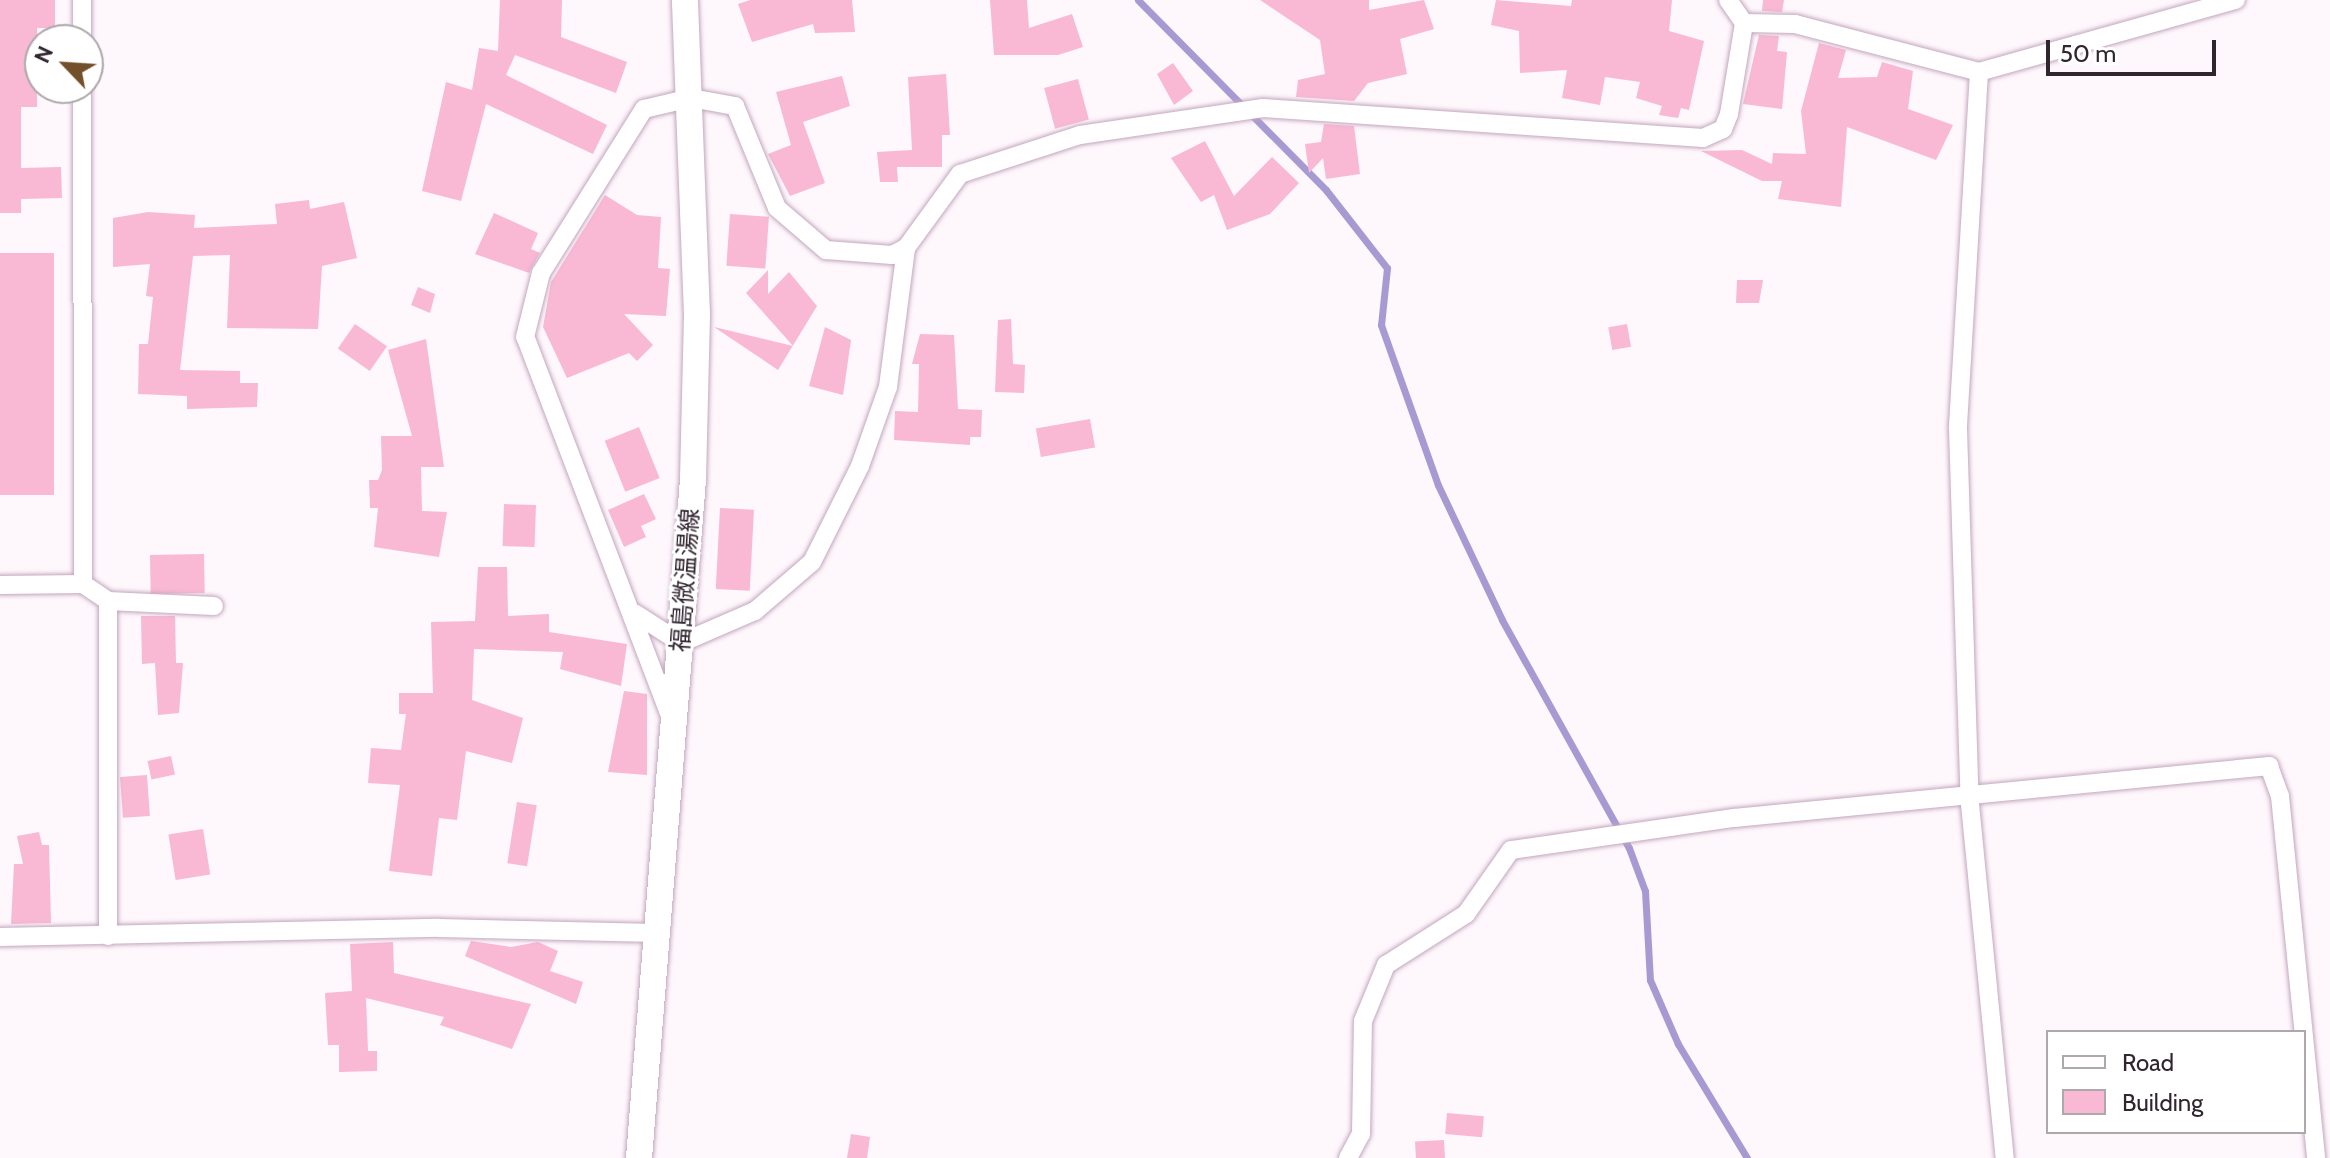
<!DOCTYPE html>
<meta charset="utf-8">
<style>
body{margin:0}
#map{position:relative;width:2330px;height:1158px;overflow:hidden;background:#fef7fc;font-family:Cabin,"Noto Sans JP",sans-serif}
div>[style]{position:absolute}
.stream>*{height:7px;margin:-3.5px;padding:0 3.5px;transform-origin:3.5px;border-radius:3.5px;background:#a79ad3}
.building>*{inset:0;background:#f9b8d4;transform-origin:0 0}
.roads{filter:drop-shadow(0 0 2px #c3a6be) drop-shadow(0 0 2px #c3a6be)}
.street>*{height:18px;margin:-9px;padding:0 9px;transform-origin:9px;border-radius:9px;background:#fff}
.secondary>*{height:26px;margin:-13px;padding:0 13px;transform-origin:13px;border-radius:13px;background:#fff}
span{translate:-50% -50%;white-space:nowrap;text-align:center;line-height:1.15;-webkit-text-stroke:6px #fff;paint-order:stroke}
.street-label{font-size:24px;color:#31252e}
.legend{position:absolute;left:2046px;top:1030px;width:260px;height:104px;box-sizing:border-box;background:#fff;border:2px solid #ada8ab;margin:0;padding:10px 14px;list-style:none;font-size:24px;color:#31252e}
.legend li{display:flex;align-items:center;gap:16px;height:40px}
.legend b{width:40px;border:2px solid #ada8ab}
.north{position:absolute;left:24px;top:24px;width:80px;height:80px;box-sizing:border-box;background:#fff;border:2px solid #ada8ab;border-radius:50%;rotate:295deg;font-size:22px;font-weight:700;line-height:32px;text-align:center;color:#31252e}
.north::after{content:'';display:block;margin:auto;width:28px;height:36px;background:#735029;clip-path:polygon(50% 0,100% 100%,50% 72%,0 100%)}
.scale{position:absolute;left:2046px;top:40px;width:170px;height:36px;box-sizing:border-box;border:4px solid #31252e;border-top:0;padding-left:10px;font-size:24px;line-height:28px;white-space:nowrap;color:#31252e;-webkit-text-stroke:6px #fff;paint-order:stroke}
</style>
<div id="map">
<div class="stream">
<i style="left:1138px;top:0;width:267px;rotate:45.3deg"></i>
<i style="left:1326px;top:190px;width:99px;rotate:52deg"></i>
<i style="left:1387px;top:268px;width:57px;rotate:96deg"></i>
<i style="left:1381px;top:325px;width:170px;rotate:70.4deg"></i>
<i style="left:1438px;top:485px;width:149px;rotate:64.6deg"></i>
<i style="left:1502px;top:620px;width:261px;rotate:60.9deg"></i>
<i style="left:1629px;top:848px;width:46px;rotate:69.6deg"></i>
<i style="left:1645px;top:891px;width:89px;rotate:86.8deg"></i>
<i style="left:1650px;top:980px;width:70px;rotate:66.4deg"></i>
<i style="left:1678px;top:1044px;width:133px;rotate:58.8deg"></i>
</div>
<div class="building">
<i style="clip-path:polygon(0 0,55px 0,55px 28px,37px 28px,37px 107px,21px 107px,21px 168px,61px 167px,62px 198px,21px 199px,21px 213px,0 213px)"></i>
<i style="clip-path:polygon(500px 0,562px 0,561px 37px,627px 62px,616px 93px,515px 55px,506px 75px,607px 125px,593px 154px,486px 104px,461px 201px,422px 191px,446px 82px,472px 90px,479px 48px,498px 51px)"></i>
<i style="clip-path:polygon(750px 0,852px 0,855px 32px,815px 33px,813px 24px,752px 42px,738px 4px)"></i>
<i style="clip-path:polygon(990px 0,1027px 0,1029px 28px,1072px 14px,1083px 47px,1058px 55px,994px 55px)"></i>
<i style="clip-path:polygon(1260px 0,1369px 0,1369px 10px,1424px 0,1434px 29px,1400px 39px,1407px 74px,1368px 83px,1354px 101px,1296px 97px,1298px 80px,1325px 74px,1320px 40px)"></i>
<i style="clip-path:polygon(1496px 0,1571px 6px,1572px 0,1672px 0,1669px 31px,1704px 41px,1689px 110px,1681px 108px,1678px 118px,1659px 115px,1662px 106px,1636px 98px,1640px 82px,1605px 77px,1600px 105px,1562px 98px,1567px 70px,1520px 73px,1519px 31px,1491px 25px)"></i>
<i style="clip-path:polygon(1763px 0,1784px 0,1782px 12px,1762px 11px)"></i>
<i style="clip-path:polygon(1759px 35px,1779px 36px,1777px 51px,1787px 52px,1782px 109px,1743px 104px)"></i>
<i style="clip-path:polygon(1819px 43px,1846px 50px,1838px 78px,1877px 77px,1882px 62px,1913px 71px,1908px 109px,1953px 125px,1936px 160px,1847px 127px,1841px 207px,1778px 199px,1782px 181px,1762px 181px,1701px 151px,1742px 150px,1772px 164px,1773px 153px,1806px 154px,1801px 111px)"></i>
<i style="clip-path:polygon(1173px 63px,1193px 91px,1174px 105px,1157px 74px)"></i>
<i style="clip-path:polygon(946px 74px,950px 135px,942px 135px,942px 167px,897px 167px,898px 182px,880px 182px,877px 152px,912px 150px,908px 77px)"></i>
<i style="clip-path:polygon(842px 76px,850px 106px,803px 122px,825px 183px,790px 196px,768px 154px,791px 145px,776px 92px)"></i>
<i style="left:1078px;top:79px;width:42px;height:35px;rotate:75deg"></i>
<i style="clip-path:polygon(1324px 124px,1354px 126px,1360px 174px,1326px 179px,1323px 158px,1309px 173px,1305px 144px,1321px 142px)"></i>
<i style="clip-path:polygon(1205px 141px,1234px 196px,1272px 157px,1299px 183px,1270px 214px,1227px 230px,1214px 195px,1201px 202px,1171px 158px)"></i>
<i style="clip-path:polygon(605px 195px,637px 215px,661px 217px,658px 268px,670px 269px,666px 316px,624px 314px,653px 345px,637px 361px,629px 353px,567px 378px,543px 327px,551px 282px)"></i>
<i style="clip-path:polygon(309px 200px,310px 209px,344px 202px,357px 258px,322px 266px,318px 329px,227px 328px,230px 255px,193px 256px,180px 370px,240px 371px,240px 383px,258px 383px,257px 407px,187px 409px,187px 396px,138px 394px,139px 344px,148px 344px,153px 297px,146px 296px,150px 264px,113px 267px,113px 218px,148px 212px,195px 215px,194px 228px,277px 224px,275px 204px)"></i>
<i style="clip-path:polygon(494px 213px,538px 233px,531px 249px,540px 253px,529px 273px,475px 254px)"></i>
<i style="left:730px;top:214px;width:39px;height:52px;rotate:4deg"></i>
<i style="left:54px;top:253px;width:242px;height:54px;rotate:90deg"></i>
<i style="clip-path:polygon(768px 270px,768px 294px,789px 272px,817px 306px,778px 370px,714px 327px,793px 346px,746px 293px)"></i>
<i style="clip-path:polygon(1737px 280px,1763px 280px,1759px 303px,1736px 303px)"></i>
<i style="clip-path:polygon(418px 287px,435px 294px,430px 313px,411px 305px)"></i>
<i style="clip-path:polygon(1011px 319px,1013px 364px,1025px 365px,1024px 393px,995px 392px,998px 320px)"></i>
<i style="left:355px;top:324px;width:39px;height:30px;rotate:35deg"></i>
<i style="left:1627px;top:324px;width:23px;height:19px;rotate:80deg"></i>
<i style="clip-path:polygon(825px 327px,851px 340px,843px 395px,809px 386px)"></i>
<i style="clip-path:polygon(920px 334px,954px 335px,958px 409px,982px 410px,981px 437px,970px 437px,970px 445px,894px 440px,895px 411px,918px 412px,919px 364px,912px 364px)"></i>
<i style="clip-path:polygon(426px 339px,444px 467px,421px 467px,422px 511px,447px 512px,439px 557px,374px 547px,378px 508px,370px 508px,369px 480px,378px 480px,382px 470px,381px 436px,412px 436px,388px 350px)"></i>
<i style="left:1090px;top:419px;width:29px;height:55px;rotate:80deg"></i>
<i style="left:639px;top:427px;width:55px;height:37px;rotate:68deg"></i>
<i style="clip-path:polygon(644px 494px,656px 519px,641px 526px,646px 537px,624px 547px,608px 510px)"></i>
<i style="left:504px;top:504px;width:32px;height:42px;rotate:2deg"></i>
<i style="left:720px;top:508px;width:34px;height:81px;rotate:3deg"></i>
<i style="left:204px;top:554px;width:39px;height:54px;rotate:89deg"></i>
<i style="clip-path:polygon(478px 567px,507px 567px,508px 616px,549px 614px,549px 632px,627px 644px,621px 686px,560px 669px,563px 652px,474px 649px,472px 700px,523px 718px,512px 763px,466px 751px,457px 820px,439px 818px,432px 876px,389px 871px,400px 785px,368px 783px,371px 748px,401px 750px,406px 714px,399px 714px,399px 693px,433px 693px,431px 622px,475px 621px)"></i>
<i style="clip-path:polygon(141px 616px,175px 616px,176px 663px,183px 663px,179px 713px,158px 715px,155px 663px,142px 664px)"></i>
<i style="clip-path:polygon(624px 691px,647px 694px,647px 775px,608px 772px)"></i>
<i style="left:171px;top:756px;width:19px;height:24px;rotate:78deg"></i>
<i style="left:147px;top:775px;width:41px;height:27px;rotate:86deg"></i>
<i style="left:517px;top:802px;width:20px;height:62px;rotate:9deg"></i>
<i style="left:203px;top:829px;width:46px;height:35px;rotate:81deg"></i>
<i style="clip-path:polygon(39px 832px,42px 845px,49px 845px,51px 923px,11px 924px,14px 864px,23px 864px,17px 836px)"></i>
<i style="clip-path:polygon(471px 941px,511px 947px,538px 942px,558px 951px,550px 971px,583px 982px,576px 1004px,465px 956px)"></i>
<i style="clip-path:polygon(393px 942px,394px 973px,531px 1004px,512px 1049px,440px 1025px,444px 1017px,366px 998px,368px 1051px,377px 1051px,377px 1071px,339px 1072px,339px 1045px,328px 1045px,325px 993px,352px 991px,350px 944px)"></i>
<i style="left:1447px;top:1113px;width:37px;height:21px;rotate:5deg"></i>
<i style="clip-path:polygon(851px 1134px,870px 1137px,867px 1158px,847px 1158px)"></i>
<i style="left:1444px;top:1140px;width:18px;height:29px;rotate:87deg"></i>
</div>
<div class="roads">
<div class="street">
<i style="left:82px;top:0;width:40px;rotate:90deg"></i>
<i style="left:1728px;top:0;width:28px;rotate:55deg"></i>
<i style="left:1979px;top:72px;width:358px;rotate:93.4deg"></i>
<i style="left:1958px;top:429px;width:375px;rotate:88.2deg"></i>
<i style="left:1970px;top:804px;width:356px;rotate:84.4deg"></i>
<i style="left:83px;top:584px;width:30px;rotate:34deg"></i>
<i style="left:108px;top:601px;width:106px;rotate:2.7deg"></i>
<i style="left:0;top:585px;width:83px;rotate:-0.7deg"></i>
<i style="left:83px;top:584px;width:496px;rotate:-90.1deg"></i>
<i style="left:108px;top:601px;width:335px;rotate:90deg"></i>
<i style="left:636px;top:614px;width:54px;rotate:32.8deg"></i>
<i style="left:681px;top:643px;width:81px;rotate:-23.4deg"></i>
<i style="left:755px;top:611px;width:75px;rotate:-40.7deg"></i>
<i style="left:812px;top:562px;width:107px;rotate:-63.4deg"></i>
<i style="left:860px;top:466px;width:84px;rotate:-70.5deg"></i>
<i style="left:888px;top:387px;width:140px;rotate:-82.6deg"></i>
<i style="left:672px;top:721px;width:411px;rotate:-110.9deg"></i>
<i style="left:525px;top:337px;width:66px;rotate:-76deg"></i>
<i style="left:541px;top:273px;width:194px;rotate:-57.9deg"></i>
<i style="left:644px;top:109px;width:48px;rotate:-13.2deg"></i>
<i style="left:691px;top:98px;width:45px;rotate:10.3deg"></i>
<i style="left:735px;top:106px;width:110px;rotate:67.6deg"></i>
<i style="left:777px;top:208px;width:65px;rotate:40.6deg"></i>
<i style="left:826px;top:250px;width:66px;rotate:4.3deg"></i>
<i style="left:892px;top:255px;width:16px;rotate:-27deg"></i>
<i style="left:906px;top:248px;width:92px;rotate:-53.9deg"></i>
<i style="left:960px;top:174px;width:126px;rotate:-18deg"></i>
<i style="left:1080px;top:135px;width:185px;rotate:-8.4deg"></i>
<i style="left:1263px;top:108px;width:441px;rotate:3.9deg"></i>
<i style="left:1703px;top:138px;width:22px;rotate:-24deg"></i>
<i style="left:1723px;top:129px;width:16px;rotate:-68deg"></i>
<i style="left:1729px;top:114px;width:92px;rotate:-80.6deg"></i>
<i style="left:1744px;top:23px;width:51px;rotate:1.1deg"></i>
<i style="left:1795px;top:24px;width:190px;rotate:14.6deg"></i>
<i style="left:1979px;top:72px;width:267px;rotate:-15.7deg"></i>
<i style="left:0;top:937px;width:439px;rotate:-1.2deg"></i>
<i style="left:439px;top:928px;width:218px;rotate:1.3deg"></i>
<i style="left:1348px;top:1158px;width:27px;rotate:-62deg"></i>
<i style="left:1361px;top:1134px;width:113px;rotate:-89deg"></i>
<i style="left:1363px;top:1021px;width:61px;rotate:-67.7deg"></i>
<i style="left:1386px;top:965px;width:95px;rotate:-32.5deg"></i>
<i style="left:1466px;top:914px;width:78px;rotate:-54.9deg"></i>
<i style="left:1511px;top:850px;width:225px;rotate:-8.2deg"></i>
<i style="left:1734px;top:818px;width:538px;rotate:-5.55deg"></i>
<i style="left:2269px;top:766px;width:32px;rotate:70deg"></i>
<i style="left:2280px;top:796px;width:364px;rotate:84.3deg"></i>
</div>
<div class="secondary">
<i style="left:639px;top:1158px;width:681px;rotate:-85.45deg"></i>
<i style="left:693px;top:479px;width:164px;rotate:-88.6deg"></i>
<i style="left:697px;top:315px;width:315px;rotate:-92.2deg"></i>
</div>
</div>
<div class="street-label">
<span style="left:685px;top:580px;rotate:-86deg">福島微温湯線</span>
</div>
<ul class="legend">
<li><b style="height:10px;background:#fff"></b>Road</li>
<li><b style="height:22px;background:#f9b8d4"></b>Building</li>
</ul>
<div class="north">N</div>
<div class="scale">50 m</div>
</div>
